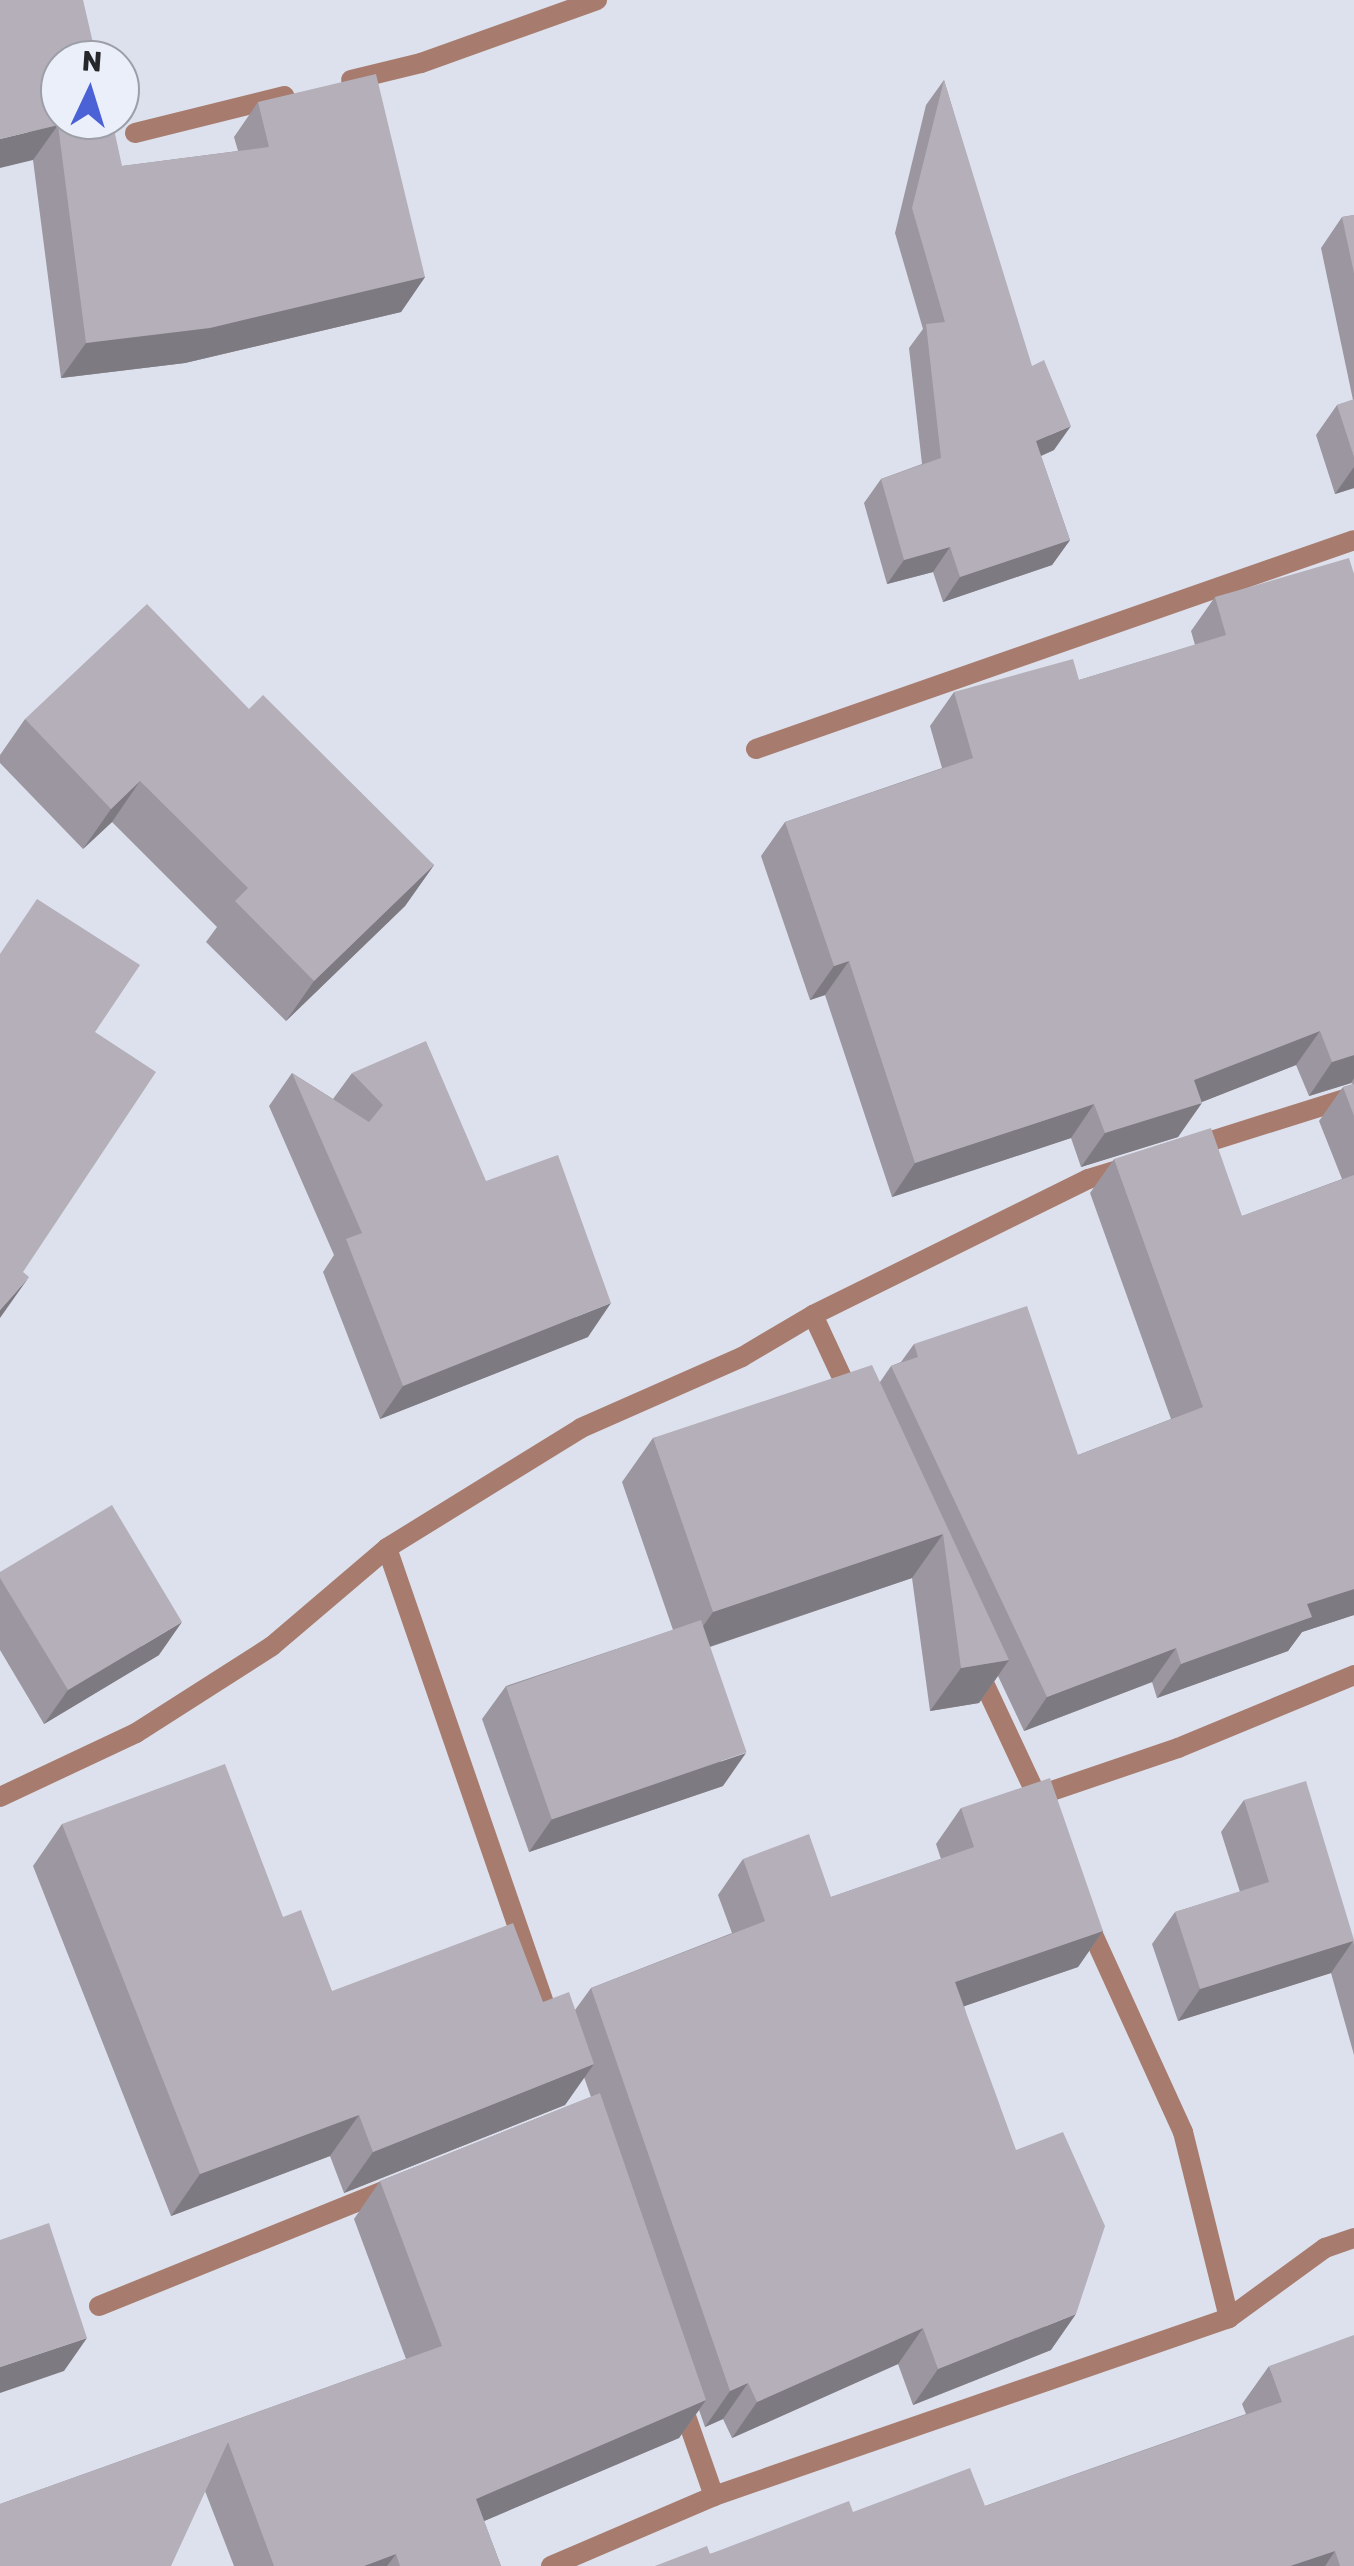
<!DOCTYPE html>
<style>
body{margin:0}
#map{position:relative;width:1354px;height:2566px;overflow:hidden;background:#dde1ed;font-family:Rubik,sans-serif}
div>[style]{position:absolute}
.street>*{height:20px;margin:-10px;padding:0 10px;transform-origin:10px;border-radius:10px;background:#a77c6e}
.wall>*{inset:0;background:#9b969f}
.shaded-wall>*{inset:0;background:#7e7a82}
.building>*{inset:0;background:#b4afb9;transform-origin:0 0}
span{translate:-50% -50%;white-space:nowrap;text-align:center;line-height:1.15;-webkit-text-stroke:8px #ebeffa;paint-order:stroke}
.north{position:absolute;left:40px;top:40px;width:100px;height:100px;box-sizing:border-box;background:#ebeffa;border:2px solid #9c9fa7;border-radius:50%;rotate:4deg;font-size:28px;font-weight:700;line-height:40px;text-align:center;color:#25272b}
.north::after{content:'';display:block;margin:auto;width:35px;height:45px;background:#4b62d6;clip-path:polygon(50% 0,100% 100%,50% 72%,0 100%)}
</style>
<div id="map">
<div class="street">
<i style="left:351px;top:80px;width:72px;rotate:-13.7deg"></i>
<i style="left:421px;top:63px;width:187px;rotate:-19.7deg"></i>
<i style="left:135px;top:133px;width:154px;rotate:-13.9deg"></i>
<i style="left:756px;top:749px;width:633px;rotate:-19.26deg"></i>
<i style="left:1189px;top:1148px;width:173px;rotate:-17.5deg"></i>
<i style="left:813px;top:1315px;width:93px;rotate:65.1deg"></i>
<i style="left:387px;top:1548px;width:506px;rotate:70.96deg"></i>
<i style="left:976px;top:1666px;width:144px;rotate:64.9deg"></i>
<i style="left:0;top:1797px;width:150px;rotate:-25.2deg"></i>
<i style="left:136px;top:1733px;width:161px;rotate:-32.6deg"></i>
<i style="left:272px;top:1646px;width:151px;rotate:-40.4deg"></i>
<i style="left:387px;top:1548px;width:228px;rotate:-31.7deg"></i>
<i style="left:581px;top:1428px;width:176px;rotate:-23.8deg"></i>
<i style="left:742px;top:1357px;width:82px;rotate:-30.6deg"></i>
<i style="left:813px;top:1315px;width:307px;rotate:-26.3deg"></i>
<i style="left:1088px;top:1179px;width:42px;rotate:-16.7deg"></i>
<i style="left:1039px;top:1802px;width:6px;rotate:-108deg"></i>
<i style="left:1037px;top:1796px;width:149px;rotate:-18.8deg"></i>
<i style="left:1178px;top:1748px;width:191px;rotate:-22.5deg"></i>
<i style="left:1085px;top:1917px;width:236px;rotate:65.5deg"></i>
<i style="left:1183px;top:2132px;width:192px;rotate:76.1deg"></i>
<i style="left:99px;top:2306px;width:318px;rotate:-22deg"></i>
<i style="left:680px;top:2399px;width:103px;rotate:70.7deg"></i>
<i style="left:551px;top:2566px;width:177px;rotate:-23.2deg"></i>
<i style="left:714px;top:2496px;width:545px;rotate:-19.07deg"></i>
<i style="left:1229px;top:2318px;width:119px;rotate:-36.1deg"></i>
<i style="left:1325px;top:2248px;width:31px;rotate:-19deg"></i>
</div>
<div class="wall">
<i style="clip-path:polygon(0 0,122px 166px,238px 151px,234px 137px,258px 102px,425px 277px,401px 312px,185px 363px,61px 378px,33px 160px)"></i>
<i style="clip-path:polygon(944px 80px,1054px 450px,1041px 456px,1070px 540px,1052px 565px,943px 602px,933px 572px,887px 584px,864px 503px,881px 479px,922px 464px,909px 348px,923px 329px,895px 233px,926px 105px)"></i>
<i style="clip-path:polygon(1354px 215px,1354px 488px,1335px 494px,1316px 435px,1337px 405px,1353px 400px,1321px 248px,1342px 217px)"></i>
<i style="clip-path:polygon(1354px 574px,1354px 1615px,1302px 1632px,1288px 1651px,1157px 1698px,1152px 1682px,1024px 1731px,998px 1676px,979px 1703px,930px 1711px,912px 1578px,710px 1647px,723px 1786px,529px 1852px,482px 1719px,506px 1686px,673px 1630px,622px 1482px,653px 1438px,880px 1382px,891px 1366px,901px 1362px,914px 1344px,1078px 1455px,1171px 1419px,1090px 1193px,1114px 1159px,1242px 1216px,1342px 1179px,1319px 1121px,1343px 1087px,1353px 1084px,1351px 1083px,1309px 1096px,1296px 1065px,1201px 1102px,1178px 1137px,1081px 1167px,1071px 1138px,892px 1197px,825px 995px,810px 1000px,761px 856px,785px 822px,942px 768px,930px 726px,954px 692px,1079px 680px,1195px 645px,1191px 631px,1215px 597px)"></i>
<i style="clip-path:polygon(249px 709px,434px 865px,405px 906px,286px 1021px,206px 942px,217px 927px,112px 822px,83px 849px,0 763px,0 755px,25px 719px)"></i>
<i style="clip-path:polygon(292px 1073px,333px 1099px,352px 1073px,486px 1181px,588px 1337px,380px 1419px,323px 1272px,334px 1255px,269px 1106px)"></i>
<i style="clip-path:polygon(0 1572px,159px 1655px,44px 1724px,0 1650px)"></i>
<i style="clip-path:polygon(1244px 1800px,1354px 1940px,1354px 2055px,1331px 1973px,1178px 2021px,1152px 1944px,1175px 1912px,1240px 1892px,1221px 1832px)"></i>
<i style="clip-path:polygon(961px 1808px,1103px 1931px,1078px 1967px,964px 2006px,1051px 2350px,913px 2405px,898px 2364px,732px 2438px,723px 2419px,705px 2427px,699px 2410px,679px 2438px,484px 2521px,501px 2566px,234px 2566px,205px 2491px,0 2504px,406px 2359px,354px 2219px,380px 2181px,591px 2097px,584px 2077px,565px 2105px,344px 2193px,330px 2156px,171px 2216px,33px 1866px,62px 1824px,283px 1917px,332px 1991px,543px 2002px,575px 2010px,591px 1988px,732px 1933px,718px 1895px,743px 1859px,831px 1897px,941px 1859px,936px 1844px)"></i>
<i style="clip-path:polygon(1269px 2366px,1354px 2566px,655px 2566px,710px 2554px,853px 2512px,985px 2506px,1246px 2414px,1242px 2404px)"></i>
</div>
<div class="shaded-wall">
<i style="clip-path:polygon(58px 125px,33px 160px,0 168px,0 139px)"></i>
<i style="clip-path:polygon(425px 277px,401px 312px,185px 363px,61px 378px,86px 343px)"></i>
<i style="clip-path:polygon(1071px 426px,1054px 450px,1018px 466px,1036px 441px)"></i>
<i style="clip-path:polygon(1354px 467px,1354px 488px,1335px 494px)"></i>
<i style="clip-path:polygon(1070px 540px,1052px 565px,943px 602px,960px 577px)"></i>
<i style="clip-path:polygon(950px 547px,933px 572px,887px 584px,904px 560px)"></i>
<i style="clip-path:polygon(140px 781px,112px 822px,83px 849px,111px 809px)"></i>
<i style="clip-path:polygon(434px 865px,405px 906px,286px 1021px,314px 981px)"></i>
<i style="clip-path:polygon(849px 961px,825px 995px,810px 1000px,834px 966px)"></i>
<i style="clip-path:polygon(1320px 1031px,1296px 1065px,1192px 1106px,1202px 1103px,1178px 1137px,1081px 1167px,1105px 1133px,1194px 1080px)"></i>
<i style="clip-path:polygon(1354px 1055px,1354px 1078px,1351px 1083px,1309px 1096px,1332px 1062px)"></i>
<i style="clip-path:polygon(1094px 1104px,1071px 1138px,892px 1197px,915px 1163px)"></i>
<i style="clip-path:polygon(29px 1277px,0 1318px,0 1310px)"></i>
<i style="clip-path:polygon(611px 1303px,588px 1337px,380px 1419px,403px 1386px)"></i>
<i style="clip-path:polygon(943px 1534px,912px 1578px,682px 1656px,713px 1612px)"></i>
<i style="clip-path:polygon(1354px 1589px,1354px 1615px,1302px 1632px,1288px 1651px,1157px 1698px,1181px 1664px,1307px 1604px)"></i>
<i style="clip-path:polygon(182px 1622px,159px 1655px,44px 1724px,68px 1690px)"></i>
<i style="clip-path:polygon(1176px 1648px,1152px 1682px,1024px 1731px,1047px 1697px)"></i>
<i style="clip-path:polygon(1009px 1660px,979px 1703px,930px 1711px,961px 1668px)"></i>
<i style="clip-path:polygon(746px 1753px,723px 1786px,529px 1852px,552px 1819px)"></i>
<i style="clip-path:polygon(1103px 1931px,1078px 1967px,930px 2018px,955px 1982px)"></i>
<i style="clip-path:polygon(1353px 1941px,1331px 1973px,1178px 2021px,1200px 1989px)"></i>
<i style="clip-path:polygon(594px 2064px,565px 2105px,344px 2193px,373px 2152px)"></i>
<i style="clip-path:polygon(359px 2115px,330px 2156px,171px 2216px,200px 2174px)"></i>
<i style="clip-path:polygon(1076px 2314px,1051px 2350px,913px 2405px,938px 2369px)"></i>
<i style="clip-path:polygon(923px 2328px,898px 2364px,732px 2438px,757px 2402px)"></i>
<i style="clip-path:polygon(87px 2338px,64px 2371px,0 2393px,0 2367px)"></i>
<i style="clip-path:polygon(748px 2383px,723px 2419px,705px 2427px,730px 2391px)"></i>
<i style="clip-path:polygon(706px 2400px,679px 2438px,449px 2536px,476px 2499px)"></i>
<i style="clip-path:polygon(1335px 2551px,1325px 2566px,1290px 2566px)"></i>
<i style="clip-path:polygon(396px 2554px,387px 2566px,364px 2566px)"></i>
</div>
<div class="building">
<i style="clip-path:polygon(0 0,83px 0,97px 60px,60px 60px,60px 120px,112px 120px,122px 166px,269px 147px,258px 102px,376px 74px,425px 277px,210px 328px,86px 343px,58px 125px,0 139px)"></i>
<i style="clip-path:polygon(944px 80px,1032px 366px,1044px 360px,1071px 426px,1036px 441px,1070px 540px,960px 577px,950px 547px,904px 560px,881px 479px,941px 458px,926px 324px,945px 322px,912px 208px)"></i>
<i style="clip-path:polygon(1354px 215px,1354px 273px,1342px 217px)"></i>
<i style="clip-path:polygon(1354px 399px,1354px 457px,1337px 405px)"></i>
<i style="clip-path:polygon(1349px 558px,1354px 574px,1354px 1055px,1332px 1062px,1320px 1031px,1194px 1080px,1202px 1103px,1105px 1133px,1094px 1104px,915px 1163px,849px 961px,834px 966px,785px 822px,973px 758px,954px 692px,1073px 659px,1079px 680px,1226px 635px,1215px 597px)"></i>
<i style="clip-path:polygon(147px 604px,249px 709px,263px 695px,434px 865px,314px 981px,235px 901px,248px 888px,140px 781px,111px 809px,25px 719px)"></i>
<i style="clip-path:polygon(37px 899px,140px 965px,95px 1032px,156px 1072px,23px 1272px,29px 1277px,0 1310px,0 954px)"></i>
<i style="clip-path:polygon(426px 1041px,486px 1181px,558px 1155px,611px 1303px,403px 1386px,346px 1239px,362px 1233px,292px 1073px,369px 1122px,383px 1105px,352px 1073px)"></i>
<i style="clip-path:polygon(1354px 1084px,1354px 1116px,1343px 1087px)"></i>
<i style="clip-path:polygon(1211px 1128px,1242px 1216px,1354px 1175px,1354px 1589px,1307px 1604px,1312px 1617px,1181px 1664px,1176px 1648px,1047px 1697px,891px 1366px,918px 1357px,914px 1344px,1027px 1306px,1078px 1455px,1203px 1407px,1114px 1159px)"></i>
<i style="clip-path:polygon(872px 1365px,1009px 1660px,961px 1668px,943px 1534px,713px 1612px,653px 1438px)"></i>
<i style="clip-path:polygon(112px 1505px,182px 1622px,68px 1690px,0 1578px,0 1572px)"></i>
<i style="left:701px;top:1620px;width:140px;height:206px;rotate:71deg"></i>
<i style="clip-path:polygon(225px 1764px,283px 1917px,301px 1910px,332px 1991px,513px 1923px,543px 2002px,569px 1992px,594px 2064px,373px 2152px,359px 2115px,200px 2174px,62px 1824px)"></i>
<i style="clip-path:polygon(1050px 1778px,1103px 1931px,955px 1982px,1016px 2150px,1063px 2132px,1105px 2226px,1076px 2314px,938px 2369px,923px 2328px,757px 2402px,748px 2383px,730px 2391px,591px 1988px,765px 1921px,743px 1859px,809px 1834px,831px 1897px,974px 1847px,961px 1808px)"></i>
<i style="clip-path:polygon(1306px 1781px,1354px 1940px,1354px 1945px,1353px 1941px,1200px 1989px,1175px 1912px,1269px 1882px,1244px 1800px)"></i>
<i style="clip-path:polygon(600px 2093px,706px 2400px,476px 2499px,501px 2566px,400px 2566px,396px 2554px,364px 2566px,274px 2566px,228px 2442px,171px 2566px,0 2566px,0 2504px,442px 2346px,380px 2181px)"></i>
<i style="clip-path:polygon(49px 2223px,87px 2338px,0 2367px,0 2240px)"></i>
<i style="clip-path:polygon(1354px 2335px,1354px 2566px,1340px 2566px,1335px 2551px,1290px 2566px,655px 2566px,707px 2546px,710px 2554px,849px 2501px,853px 2512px,970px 2468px,985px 2506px,1282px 2402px,1269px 2366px)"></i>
</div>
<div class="north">N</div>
</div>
